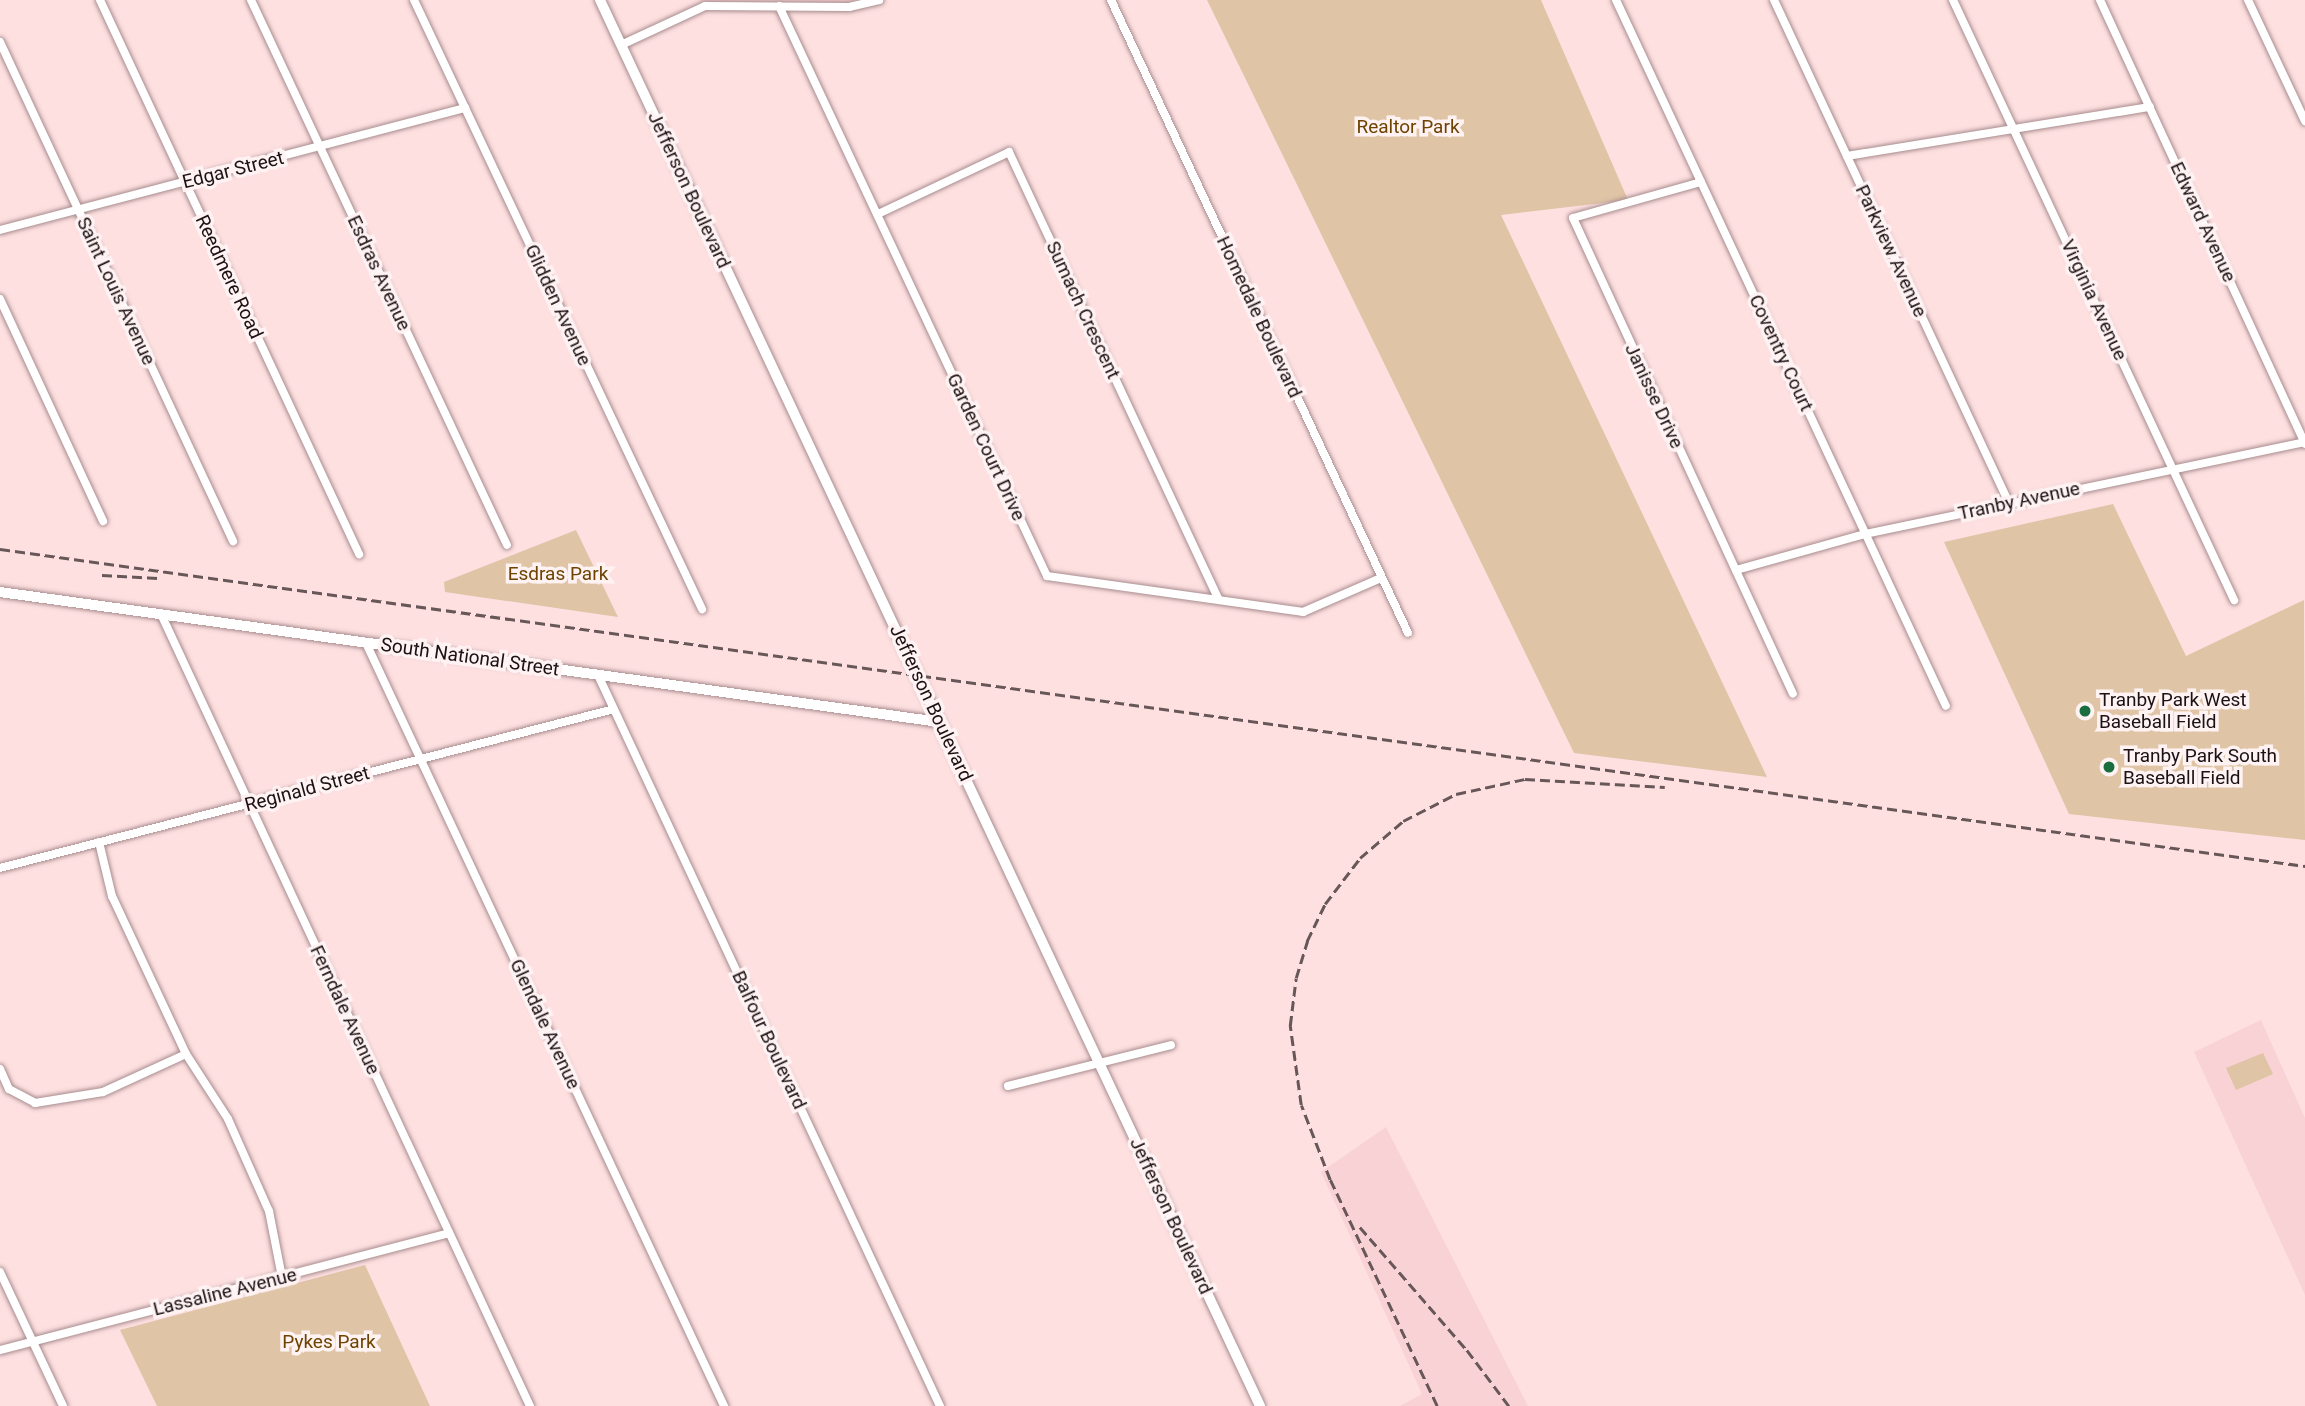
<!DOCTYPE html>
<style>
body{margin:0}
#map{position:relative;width:2305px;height:1406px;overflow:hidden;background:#fee0e1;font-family:Roboto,sans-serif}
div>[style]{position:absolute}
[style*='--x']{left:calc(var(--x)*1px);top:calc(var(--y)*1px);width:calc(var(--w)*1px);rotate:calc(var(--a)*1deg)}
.built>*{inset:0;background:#f8d2d4}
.green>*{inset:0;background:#dfc4a6}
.roads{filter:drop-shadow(0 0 2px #a88c8e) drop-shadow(0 0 2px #a88c8e)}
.street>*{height:8px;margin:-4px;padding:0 4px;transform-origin:4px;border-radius:4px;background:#fff}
.secondary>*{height:10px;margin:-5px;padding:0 5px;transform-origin:5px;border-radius:5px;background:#fff}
.rail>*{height:2.5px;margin-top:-1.25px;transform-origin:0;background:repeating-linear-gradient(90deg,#675758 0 10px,transparent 0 15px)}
.dots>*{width:19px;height:19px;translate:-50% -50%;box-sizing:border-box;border:4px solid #fef2f3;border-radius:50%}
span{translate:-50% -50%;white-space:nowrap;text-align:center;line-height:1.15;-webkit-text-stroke:7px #fef2f3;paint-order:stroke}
.park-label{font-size:19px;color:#6e4300}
.street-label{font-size:19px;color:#1b1112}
.poi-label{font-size:19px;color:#1b1112}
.left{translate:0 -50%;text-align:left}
</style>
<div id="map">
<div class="built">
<i style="clip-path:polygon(700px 0,854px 0,857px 5px,704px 8px)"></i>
<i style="clip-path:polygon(2261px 1020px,2305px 1118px,2305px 1295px,2194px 1052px)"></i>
<i style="clip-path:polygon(1386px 1127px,1528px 1406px,1400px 1406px,1422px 1394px,1321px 1172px)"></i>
</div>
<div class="green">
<i style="clip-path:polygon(1207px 0,1541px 0,1628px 200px,1501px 215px,1767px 777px,1574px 753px)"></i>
<i style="clip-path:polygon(2113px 504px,2186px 656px,2304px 600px,2305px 840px,2069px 814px,1944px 542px)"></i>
<i style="clip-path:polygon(576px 530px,618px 617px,445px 592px,444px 582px)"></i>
<i style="clip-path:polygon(2263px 1053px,2273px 1074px,2236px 1090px,2226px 1068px)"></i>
<i style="clip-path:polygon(365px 1265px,430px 1406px,157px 1406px,120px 1330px)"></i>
</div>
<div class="roads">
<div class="street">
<i style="--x:100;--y:0;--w:612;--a:64.94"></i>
<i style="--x:251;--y:0;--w:602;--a:64.84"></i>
<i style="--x:414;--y:0;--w:674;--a:64.69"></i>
<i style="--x:1111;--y:0;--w:699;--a:64.86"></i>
<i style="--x:1616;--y:0;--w:779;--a:64.95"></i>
<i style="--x:1774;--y:0;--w:555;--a:64.96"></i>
<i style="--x:1953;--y:0;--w:663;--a:64.9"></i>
<i style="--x:2100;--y:0;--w:489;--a:65.2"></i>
<i style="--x:2248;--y:0;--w:134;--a:64.8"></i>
<i style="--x:779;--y:6;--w:630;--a:64.82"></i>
<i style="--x:1047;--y:576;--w:259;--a:8"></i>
<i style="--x:1303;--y:612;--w:85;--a:-23.6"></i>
<i style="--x:0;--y:42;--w:551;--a:64.97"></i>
<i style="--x:621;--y:45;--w:93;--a:-24.9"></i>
<i style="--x:705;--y:6;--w:144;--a:0.4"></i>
<i style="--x:849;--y:7;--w:31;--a:-13"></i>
<i style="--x:1847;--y:156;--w:307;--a:-9.2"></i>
<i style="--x:1701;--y:182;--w:133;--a:164.3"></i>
<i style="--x:1573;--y:218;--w:524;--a:65.19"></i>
<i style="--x:878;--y:214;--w:145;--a:-25.3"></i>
<i style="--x:1009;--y:152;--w:493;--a:64.9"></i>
<i style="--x:0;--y:230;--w:481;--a:-14.7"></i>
<i style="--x:0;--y:299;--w:245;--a:65.1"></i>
<i style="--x:1736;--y:570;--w:134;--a:-15.6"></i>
<i style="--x:1865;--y:534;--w:450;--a:-11.8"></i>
<i style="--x:161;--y:614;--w:874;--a:65.02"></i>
<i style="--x:366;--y:643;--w:843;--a:64.86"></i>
<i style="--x:598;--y:675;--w:807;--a:64.93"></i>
<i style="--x:99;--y:842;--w:56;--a:76.5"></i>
<i style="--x:112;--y:896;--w:174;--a:64.9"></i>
<i style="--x:186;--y:1054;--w:77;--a:57.1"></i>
<i style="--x:228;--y:1119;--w:101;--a:66"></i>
<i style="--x:269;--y:1211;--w:67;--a:78.9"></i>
<i style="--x:0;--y:868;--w:634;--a:-14.52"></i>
<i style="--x:0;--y:1069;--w:22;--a:66"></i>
<i style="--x:9;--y:1089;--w:30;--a:28"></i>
<i style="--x:35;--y:1103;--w:69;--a:-9.2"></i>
<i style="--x:103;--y:1092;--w:91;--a:-24.6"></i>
<i style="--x:1008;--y:1086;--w:168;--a:-14.1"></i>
<i style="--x:0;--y:1272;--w:148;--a:64.8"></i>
<i style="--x:0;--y:1350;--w:464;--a:-14.6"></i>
</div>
<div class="secondary">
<i style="--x:600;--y:0;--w:1553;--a:64.85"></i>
<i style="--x:0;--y:592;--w:948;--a:7.88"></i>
</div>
</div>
<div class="rail">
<i style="--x:0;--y:549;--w:2327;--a:7.83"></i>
<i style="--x:102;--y:575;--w:56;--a:3.1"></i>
<i style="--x:1360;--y:1227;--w:163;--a:49"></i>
<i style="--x:1467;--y:1350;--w:70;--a:53.1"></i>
<i style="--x:1437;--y:1406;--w:250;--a:-115.3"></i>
<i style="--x:1330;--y:1180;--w:80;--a:-111.1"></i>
<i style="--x:1301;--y:1105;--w:80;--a:-97.9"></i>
<i style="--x:1290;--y:1026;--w:48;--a:-82.9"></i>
<i style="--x:1296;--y:978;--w:39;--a:-73"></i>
<i style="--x:1307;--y:941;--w:41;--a:-64.1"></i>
<i style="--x:1325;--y:904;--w:58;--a:-52.7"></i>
<i style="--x:1360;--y:858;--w:57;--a:-40.7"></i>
<i style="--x:1403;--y:821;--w:59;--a:-27"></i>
<i style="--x:1456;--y:794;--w:71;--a:-12.3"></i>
<i style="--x:1525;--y:779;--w:140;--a:3.3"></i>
</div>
<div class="dots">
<i style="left:2085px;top:711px;background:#1a6d3e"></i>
<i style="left:2109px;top:767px;background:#1a6d3e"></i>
</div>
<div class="park-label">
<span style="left:1408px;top:127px">Realtor Park</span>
<span style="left:558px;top:574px">Esdras Park</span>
<span style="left:329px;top:1342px">Pykes Park</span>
</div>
<div class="street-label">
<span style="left:233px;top:170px;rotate:-14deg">Edgar Street</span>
<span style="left:689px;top:190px;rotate:65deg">Jefferson Boulevard</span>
<span style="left:2203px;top:222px;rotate:65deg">Edward Avenue</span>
<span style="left:1891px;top:251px;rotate:65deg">Parkview Avenue</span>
<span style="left:379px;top:273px;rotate:65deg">Esdras Avenue</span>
<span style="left:229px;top:277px;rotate:65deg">Reedmere Road</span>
<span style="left:116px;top:291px;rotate:65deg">Saint Louis Avenue</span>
<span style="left:2094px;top:300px;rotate:65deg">Virginia Avenue</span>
<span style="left:558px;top:305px;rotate:65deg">Glidden Avenue</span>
<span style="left:1083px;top:310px;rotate:65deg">Sumach Crescent</span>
<span style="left:1259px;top:317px;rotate:65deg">Homedale Boulevard</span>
<span style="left:1781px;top:353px;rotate:65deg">Coventry Court</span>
<span style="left:1654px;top:396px;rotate:65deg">Janisse Drive</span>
<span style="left:986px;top:447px;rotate:65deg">Garden Court Drive</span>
<span style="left:2019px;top:501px;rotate:-12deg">Tranby Avenue</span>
<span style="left:470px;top:657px;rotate:8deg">South National Street</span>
<span style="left:931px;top:703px;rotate:65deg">Jefferson Boulevard</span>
<span style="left:307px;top:789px;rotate:-15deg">Reginald Street</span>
<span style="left:345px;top:1010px;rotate:65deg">Ferndale Avenue</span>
<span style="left:545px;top:1024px;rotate:65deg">Glendale Avenue</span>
<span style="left:769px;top:1040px;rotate:65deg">Balfour Boulevard</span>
<span style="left:1171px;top:1216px;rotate:65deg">Jefferson Boulevard</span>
<span style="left:225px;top:1292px;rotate:-14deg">Lassaline Avenue</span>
</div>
<div class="poi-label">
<span class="left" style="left:2099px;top:711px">Tranby Park West<br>Baseball Field</span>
<span class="left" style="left:2123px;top:767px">Tranby Park South<br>Baseball Field</span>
</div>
</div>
